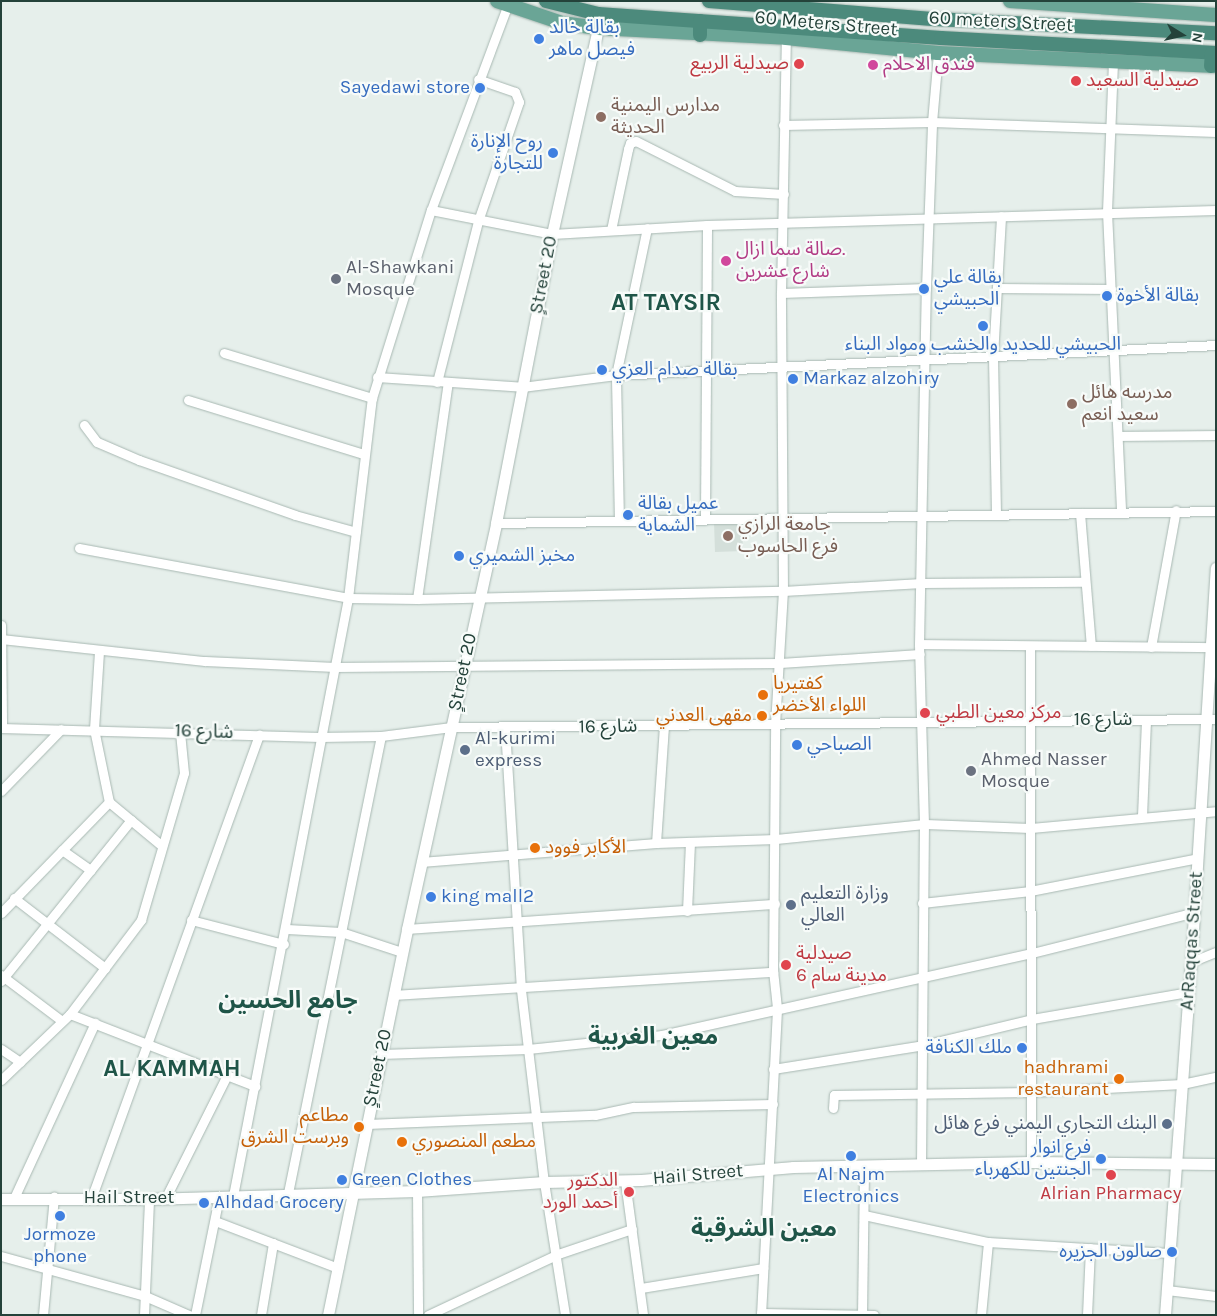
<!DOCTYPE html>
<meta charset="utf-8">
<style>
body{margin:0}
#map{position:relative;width:1217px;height:1316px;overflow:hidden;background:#e6efeb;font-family:Karla,"Noto Sans Arabic",sans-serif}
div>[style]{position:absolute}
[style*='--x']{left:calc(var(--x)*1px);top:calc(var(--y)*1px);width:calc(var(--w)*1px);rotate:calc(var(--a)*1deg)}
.built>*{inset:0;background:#d4dfda}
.roads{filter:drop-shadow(0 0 1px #a8b8b2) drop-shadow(0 0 1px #a8b8b2)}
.minor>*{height:9px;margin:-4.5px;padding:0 4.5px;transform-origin:4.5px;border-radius:4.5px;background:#fff}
.tertiary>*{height:11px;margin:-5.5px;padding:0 5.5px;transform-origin:5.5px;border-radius:5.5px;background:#fff}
.primary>*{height:14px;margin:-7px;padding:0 7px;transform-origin:7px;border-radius:7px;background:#6aa596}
.trunk>*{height:14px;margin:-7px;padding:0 7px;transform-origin:7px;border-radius:7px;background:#4c8a7c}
.dots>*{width:14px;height:14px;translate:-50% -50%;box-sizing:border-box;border:2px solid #f7fbf9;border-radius:50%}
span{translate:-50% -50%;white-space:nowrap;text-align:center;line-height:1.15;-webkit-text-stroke:4.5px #f7fbf9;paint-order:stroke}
.street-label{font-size:19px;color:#24423a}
.shop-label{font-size:19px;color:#366cbe}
.left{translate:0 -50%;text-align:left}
.right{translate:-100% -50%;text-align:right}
.health-label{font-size:19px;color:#be3a42}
.hotel-label{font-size:19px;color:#b23c85}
.education-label{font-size:19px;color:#785e54}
.worship-label{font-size:19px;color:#5b616d}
.food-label{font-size:19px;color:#c56008}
.service-label{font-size:19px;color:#4e5e75}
.district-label{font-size:24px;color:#1f5548;font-weight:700}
.frame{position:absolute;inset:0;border:2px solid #24423a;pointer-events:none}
.north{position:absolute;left:1157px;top:10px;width:50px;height:50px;-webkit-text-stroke:4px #f7fbf9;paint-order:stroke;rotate:100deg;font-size:14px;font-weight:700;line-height:20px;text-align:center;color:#24423a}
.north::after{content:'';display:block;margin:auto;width:18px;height:22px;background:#24423a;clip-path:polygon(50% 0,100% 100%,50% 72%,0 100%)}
</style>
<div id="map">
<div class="built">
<i style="clip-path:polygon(742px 521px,743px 551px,715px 552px,714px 522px)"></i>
</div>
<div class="roads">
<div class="minor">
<i style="--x:1113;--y:62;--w:150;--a:92.3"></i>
<i style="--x:1107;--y:212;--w:300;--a:87.3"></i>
<i style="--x:783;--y:125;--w:149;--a:-1.2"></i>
<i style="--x:932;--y:122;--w:284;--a:2"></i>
<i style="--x:431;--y:210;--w:123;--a:11.2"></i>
<i style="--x:552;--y:234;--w:155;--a:-3.3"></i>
<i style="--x:707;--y:225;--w:509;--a:-1.69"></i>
<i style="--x:611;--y:230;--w:83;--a:-78.1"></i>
<i style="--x:628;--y:149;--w:6;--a:-72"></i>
<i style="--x:630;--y:143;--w:6;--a:-18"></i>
<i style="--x:636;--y:141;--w:111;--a:26.8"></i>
<i style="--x:735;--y:191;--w:49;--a:3.5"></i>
<i style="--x:997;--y:288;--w:114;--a:0.5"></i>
<i style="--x:781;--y:293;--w:145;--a:-2"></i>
<i style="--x:224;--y:353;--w:155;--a:16.9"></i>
<i style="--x:377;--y:377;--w:145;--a:3.9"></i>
<i style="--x:522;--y:387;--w:95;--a:-7.3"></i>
<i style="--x:616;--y:375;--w:601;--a:-2.86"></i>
<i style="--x:437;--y:382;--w:166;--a:-75.7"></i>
<i style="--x:478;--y:221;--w:126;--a:-71"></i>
<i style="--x:519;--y:102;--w:11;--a:-112"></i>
<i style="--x:515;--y:92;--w:39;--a:-161"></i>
<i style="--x:188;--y:400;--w:184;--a:17.1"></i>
<i style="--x:84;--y:425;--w:21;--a:53"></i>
<i style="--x:97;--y:442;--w:46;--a:23.2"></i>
<i style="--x:139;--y:460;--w:165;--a:19.4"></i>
<i style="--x:295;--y:515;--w:63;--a:15.6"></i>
<i style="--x:1119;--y:436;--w:97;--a:-0.6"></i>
<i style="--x:996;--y:513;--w:157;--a:-91.1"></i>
<i style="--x:993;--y:356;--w:140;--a:-86.7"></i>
<i style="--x:1080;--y:513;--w:133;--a:85.3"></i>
<i style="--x:705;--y:517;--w:292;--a:-89.6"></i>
<i style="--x:619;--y:521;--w:146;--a:-91.2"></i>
<i style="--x:616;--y:375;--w:150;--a:-78.1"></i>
<i style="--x:496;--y:523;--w:720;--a:-0.95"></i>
<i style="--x:79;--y:548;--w:274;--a:10.5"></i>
<i style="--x:348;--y:598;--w:69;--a:0.8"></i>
<i style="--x:417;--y:599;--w:366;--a:-1.3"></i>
<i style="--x:783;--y:591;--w:139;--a:-3.3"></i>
<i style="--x:922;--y:583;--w:162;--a:-0.4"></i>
<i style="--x:417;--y:599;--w:219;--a:-81.9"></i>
<i style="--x:1;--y:625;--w:103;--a:89.4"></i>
<i style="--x:1;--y:639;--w:205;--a:6.2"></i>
<i style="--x:205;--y:661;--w:130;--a:2.6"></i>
<i style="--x:335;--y:667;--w:445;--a:-0.5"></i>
<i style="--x:780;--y:663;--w:140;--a:-3.7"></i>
<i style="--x:919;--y:644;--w:297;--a:0.6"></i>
<i style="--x:1030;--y:646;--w:516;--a:89.89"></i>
<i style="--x:1151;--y:647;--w:139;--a:-79.7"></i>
<i style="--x:1;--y:728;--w:319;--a:1.6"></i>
<i style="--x:320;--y:737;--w:61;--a:-0.9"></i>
<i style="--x:381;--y:736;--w:71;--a:-7.3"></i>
<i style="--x:451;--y:727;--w:765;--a:-0.6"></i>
<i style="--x:505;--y:728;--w:262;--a:86.5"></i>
<i style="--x:521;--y:990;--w:193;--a:83.2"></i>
<i style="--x:544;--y:1182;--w:135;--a:81"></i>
<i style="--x:1;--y:791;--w:86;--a:-45.9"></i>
<i style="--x:109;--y:802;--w:69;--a:39.7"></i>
<i style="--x:1142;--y:816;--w:96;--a:-87.6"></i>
<i style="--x:656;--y:843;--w:117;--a:-86.1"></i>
<i style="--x:62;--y:850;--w:35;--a:35"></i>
<i style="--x:421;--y:862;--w:236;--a:-4.6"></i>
<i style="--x:656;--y:843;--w:120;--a:-1.9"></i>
<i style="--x:776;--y:839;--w:149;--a:-5.8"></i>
<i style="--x:924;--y:824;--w:106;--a:2.2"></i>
<i style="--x:1030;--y:828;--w:187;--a:-5.2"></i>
<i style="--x:14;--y:898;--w:115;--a:37.6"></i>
<i style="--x:922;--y:903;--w:109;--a:-6.3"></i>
<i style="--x:1030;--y:891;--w:171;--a:-11.1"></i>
<i style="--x:687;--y:911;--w:69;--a:-87.5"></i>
<i style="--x:1;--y:913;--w:155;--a:-45.8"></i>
<i style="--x:109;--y:802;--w:75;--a:-101.6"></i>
<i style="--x:94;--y:729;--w:78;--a:-86.3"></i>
<i style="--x:191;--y:920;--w:96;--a:14.5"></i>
<i style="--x:287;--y:929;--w:54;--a:3.2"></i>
<i style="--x:341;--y:932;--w:64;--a:18.2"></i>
<i style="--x:407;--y:929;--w:369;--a:-3.9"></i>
<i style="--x:1191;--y:962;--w:27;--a:-22"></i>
<i style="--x:1;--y:975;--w:76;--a:37"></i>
<i style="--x:1;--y:981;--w:207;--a:-51.1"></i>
<i style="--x:393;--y:995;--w:381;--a:-3.5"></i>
<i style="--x:70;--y:1014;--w:199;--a:21.3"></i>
<i style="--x:1;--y:1049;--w:23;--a:34"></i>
<i style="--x:381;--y:1054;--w:147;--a:-1.9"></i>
<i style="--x:528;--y:1049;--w:135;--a:-6"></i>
<i style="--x:662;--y:1035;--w:379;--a:-12.5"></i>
<i style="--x:1032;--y:953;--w:168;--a:-14.1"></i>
<i style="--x:773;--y:1069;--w:153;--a:-9"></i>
<i style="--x:924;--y:1045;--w:111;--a:-13.5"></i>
<i style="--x:1032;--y:1019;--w:158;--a:-9.8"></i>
<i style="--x:1;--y:1080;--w:95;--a:-43.7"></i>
<i style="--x:70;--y:1014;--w:118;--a:-52.9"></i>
<i style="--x:141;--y:920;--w:153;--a:-73.7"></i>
<i style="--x:184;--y:773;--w:41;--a:-95.6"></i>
<i style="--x:833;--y:1108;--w:13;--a:-86"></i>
<i style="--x:834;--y:1095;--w:196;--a:-0.9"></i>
<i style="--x:1030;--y:1092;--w:152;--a:-3"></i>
<i style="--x:1182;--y:1084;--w:35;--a:-12"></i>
<i style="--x:367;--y:1124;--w:228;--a:-2.3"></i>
<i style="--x:595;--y:1115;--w:40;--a:-12"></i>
<i style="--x:634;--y:1107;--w:139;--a:-1.2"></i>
<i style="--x:921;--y:1164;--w:340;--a:-89.5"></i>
<i style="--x:924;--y:824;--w:180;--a:-91.6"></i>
<i style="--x:919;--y:644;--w:356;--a:-88.9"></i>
<i style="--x:926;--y:288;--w:166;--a:-87.9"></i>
<i style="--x:932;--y:122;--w:69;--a:-85"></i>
<i style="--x:625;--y:1181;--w:135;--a:82.3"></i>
<i style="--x:417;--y:1191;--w:124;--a:89.5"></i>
<i style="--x:288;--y:1193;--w:466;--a:-78.5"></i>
<i style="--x:233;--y:1196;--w:609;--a:-79.11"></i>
<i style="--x:348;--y:598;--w:201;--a:-83.2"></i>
<i style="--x:372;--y:398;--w:197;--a:-72.6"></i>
<i style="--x:431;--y:210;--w:217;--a:-69.5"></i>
<i style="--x:14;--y:1198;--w:193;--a:-65.2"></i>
<i style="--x:91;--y:1199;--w:494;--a:-70.1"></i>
<i style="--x:165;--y:1199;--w:139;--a:-63.4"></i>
<i style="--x:864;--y:1215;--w:127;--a:12.3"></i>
<i style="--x:988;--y:1242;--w:181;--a:3.5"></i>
<i style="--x:215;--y:1221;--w:132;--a:20.9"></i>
<i style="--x:1;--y:1256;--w:149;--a:15.5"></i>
<i style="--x:145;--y:1296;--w:48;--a:23.4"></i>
<i style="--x:641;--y:1288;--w:124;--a:-9.3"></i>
<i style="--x:1167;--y:1290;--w:49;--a:7"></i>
<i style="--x:761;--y:1313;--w:113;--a:1"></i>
<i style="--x:43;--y:1315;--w:119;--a:-84.7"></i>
<i style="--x:144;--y:1315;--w:116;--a:-87.5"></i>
<i style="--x:195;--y:1315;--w:120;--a:-78.5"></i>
<i style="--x:261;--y:1315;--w:73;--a:-80.5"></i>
<i style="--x:428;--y:1315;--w:144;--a:-25.1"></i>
<i style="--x:558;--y:1254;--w:78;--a:-18.7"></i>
<i style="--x:761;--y:1315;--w:307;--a:-87"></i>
<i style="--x:777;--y:1008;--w:36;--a:-96"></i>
<i style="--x:773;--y:972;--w:247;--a:-89.5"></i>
<i style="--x:775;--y:725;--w:134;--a:-86.6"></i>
<i style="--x:783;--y:591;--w:298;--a:-90.4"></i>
<i style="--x:781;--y:293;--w:255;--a:-88.9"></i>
<i style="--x:862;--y:1315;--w:150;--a:-89.2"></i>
<i style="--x:981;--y:1315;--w:73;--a:-84.5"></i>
<i style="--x:1087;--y:1315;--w:67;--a:-87.4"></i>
</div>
<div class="tertiary">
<i style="--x:1;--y:1199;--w:148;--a:0"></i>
<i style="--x:149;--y:1199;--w:268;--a:-1.7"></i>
<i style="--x:417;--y:1191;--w:127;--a:-4.1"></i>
<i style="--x:544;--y:1182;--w:97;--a:-1.2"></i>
<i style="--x:641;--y:1180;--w:153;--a:-4.9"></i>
<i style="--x:793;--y:1167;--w:238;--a:-1.2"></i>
<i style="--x:1031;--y:1162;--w:185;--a:0.6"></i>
<i style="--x:328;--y:1315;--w:394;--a:-78.4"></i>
<i style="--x:407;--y:929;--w:416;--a:-77.6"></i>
<i style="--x:496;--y:523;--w:294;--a:-79"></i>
<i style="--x:552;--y:234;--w:211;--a:-77.4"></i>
<i style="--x:1165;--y:1315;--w:354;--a:-85.8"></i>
<i style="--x:1191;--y:962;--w:395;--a:-86.4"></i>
</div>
<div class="primary">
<i style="--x:497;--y:1;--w:69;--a:18.7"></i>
<i style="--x:562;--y:23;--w:36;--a:8"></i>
<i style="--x:598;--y:28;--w:188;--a:3"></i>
<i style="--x:786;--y:38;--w:153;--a:5.6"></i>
<i style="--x:938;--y:53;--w:278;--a:2.7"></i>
<i style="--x:1010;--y:1;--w:206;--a:3.9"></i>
</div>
<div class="trunk">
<i style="--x:546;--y:1;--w:54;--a:14"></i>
<i style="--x:598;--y:14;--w:344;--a:4"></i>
<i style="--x:941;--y:38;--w:275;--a:3.1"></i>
<i style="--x:709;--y:1;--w:227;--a:4.6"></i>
<i style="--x:935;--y:19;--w:281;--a:2.9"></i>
<i style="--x:700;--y:35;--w:14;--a:-90"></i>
<i style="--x:1211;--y:66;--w:13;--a:-86"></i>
</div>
</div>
<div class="dots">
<i style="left:539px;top:39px;background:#3f7fe0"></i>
<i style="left:799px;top:64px;background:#e0444e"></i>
<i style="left:873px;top:65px;background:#d1479c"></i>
<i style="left:1076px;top:81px;background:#e0444e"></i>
<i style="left:480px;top:88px;background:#3f7fe0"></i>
<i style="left:601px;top:117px;background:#8d6e63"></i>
<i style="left:553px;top:153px;background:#3f7fe0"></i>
<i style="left:726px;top:261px;background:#d1479c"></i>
<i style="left:336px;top:279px;background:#6b7280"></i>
<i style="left:924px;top:289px;background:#3f7fe0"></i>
<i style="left:1107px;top:296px;background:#3f7fe0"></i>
<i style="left:983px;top:326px;background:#3f7fe0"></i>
<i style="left:602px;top:370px;background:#3f7fe0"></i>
<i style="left:793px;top:379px;background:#3f7fe0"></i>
<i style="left:1072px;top:404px;background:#8d6e63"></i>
<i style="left:628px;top:515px;background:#3f7fe0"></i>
<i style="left:728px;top:536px;background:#8d6e63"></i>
<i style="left:459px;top:556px;background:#3f7fe0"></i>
<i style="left:763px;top:695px;background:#e8710a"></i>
<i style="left:925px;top:713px;background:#e0444e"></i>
<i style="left:762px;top:716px;background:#e8710a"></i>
<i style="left:797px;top:745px;background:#3f7fe0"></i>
<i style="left:465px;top:750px;background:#5c6f8a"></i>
<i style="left:971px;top:771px;background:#6b7280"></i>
<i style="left:535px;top:848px;background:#e8710a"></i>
<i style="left:431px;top:897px;background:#3f7fe0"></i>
<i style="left:791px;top:905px;background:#5c6f8a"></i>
<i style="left:786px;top:965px;background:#e0444e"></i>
<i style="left:1022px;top:1048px;background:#3f7fe0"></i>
<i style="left:1119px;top:1079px;background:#e8710a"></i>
<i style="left:1167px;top:1124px;background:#5c6f8a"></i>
<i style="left:359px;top:1127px;background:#e8710a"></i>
<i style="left:402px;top:1142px;background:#e8710a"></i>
<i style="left:851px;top:1156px;background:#3f7fe0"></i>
<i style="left:1101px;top:1159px;background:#3f7fe0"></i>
<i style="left:1111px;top:1175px;background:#e0444e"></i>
<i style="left:342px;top:1180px;background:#3f7fe0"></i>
<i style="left:629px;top:1192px;background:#e0444e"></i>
<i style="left:204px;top:1203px;background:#3f7fe0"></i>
<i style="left:60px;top:1216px;background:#3f7fe0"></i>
<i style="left:1172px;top:1252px;background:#3f7fe0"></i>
</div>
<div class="street-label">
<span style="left:1001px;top:22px;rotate:3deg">60 meters Street</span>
<span style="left:826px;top:24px;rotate:5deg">60 Meters Street</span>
<span style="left:544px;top:275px;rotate:-79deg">ٍStreet 20</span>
<span style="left:463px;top:672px;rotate:-78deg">ٍStreet 20</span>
<span style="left:1103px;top:720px">شارع 16</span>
<span style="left:608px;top:727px;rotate:-1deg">شارع 16</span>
<span style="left:204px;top:732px;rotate:2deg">شارع 16</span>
<span style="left:1192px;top:941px;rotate:-86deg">ArRaqqas Street</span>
<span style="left:378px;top:1068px;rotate:-78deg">ٍStreet 20</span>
<span style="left:698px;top:1175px;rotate:-5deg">Hail Street</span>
<span style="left:129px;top:1198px">Hail Street</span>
</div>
<div class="shop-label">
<span class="left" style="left:549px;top:39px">بقالة خالد<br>فيصل ماهر</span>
<span class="right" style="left:470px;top:88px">Sayedawi store</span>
<span class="right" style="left:543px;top:153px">روح الإنارة<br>للتجارة</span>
<span class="left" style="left:934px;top:289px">بقالة علي<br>الحبيشي</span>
<span class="left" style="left:1117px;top:296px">بقالة الأخوة</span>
<span style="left:983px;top:345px">الحبيشي للحديد والخشب ومواد البناء</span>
<span class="left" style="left:612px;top:370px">بقالة صدام العزي</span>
<span class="left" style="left:803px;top:379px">Markaz alzohiry</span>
<span class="left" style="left:638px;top:515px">عميل بقالة<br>الشماية</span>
<span class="left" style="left:469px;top:556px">مخبز الشميري</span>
<span class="left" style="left:807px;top:745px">الصباحي</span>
<span class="left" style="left:441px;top:897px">king mall2</span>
<span class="right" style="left:1012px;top:1048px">ملك الكنافة</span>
<span class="right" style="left:1091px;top:1159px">فرع انوار<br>الجنتين للكهرباء</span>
<span style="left:851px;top:1186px">Al Najm<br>Electronics</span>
<span class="left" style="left:352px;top:1180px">Green Clothes</span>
<span class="left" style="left:214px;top:1203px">Alhdad Grocery</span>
<span style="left:60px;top:1246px">Jormoze<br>phone</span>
<span class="right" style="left:1162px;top:1252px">صالون الجزيره</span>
</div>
<div class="health-label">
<span class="right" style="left:789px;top:64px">صيدلية الربيع</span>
<span class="left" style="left:1086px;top:81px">صيدلية السعيد</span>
<span class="left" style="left:936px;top:713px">مركز معين الطبي</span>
<span class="left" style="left:796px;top:965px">صيدلية<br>مدينة سام 6</span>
<span class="right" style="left:618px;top:1192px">الدكتور<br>أحمد الورد</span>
<span style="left:1111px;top:1194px">Alrian Pharmacy</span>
</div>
<div class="hotel-label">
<span class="left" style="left:883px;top:65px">فندق الاحلام</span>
<span class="left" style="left:736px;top:261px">صالة سما ازال.<br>شارع عشرين</span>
</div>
<div class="education-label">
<span class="left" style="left:611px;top:117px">مدارس اليمنية<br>الحديثة</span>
<span class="left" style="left:1082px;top:404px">مدرسه هائل<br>سعيد انعم</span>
<span class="left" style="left:738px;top:536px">جامعة الرازي<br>فرع الحاسوب</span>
</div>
<div class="worship-label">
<span class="left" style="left:346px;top:279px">Al-Shawkani<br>Mosque</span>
<span class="left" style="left:981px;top:771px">Ahmed Nasser<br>Mosque</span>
</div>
<div class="food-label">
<span class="left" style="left:773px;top:695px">كفتيريا<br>اللواء الأخضر</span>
<span class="right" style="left:752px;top:716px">مقهى العدني</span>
<span class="left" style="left:545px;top:848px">الأكابر فوود</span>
<span class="right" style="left:1109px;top:1079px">hadhrami<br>restaurant</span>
<span class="right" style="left:349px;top:1127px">مطاعم<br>وبرست الشرق</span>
<span class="left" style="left:412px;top:1142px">مطعم المنصوري</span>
</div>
<div class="service-label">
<span class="left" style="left:475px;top:750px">Al-kurimi<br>express</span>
<span class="left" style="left:801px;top:905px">وزارة التعليم<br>العالي</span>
<span class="right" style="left:1157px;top:1124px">البنك التجاري اليمني فرع هائل</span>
</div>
<div class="district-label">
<span style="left:666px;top:303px">AT TAYSIR</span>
<span style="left:288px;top:1001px">جامع الحسين</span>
<span style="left:653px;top:1037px">معين الغربية</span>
<span style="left:172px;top:1069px">AL KAMMAH</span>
<span style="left:764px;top:1229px">معين الشرقية</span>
</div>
<div class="frame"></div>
<div class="north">N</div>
</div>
